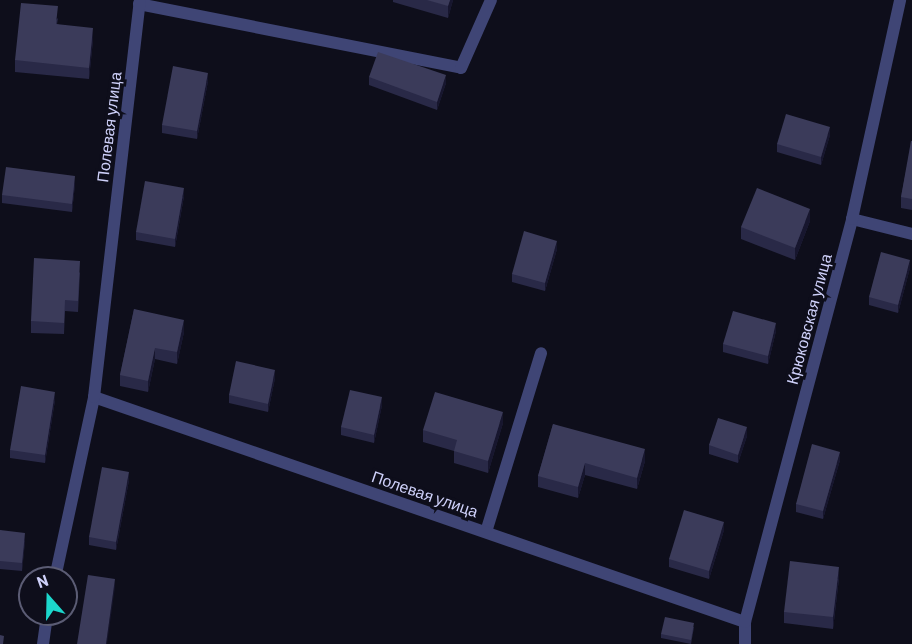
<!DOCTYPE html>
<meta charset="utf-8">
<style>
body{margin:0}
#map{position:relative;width:912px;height:644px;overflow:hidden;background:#0e0e1b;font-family:Barlow,sans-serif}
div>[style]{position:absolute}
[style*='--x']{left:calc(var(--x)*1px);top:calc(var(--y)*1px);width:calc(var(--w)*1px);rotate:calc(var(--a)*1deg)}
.lane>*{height:12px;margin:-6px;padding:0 6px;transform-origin:6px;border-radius:6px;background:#3f4575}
.street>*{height:12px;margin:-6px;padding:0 6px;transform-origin:6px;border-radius:6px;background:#3f4575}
.wall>*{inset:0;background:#292947}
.shaded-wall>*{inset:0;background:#17162e}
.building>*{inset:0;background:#3b3b5a}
span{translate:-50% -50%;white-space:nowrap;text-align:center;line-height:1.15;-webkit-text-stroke:6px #0e0e1b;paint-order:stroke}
.street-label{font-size:16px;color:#ced0f9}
.north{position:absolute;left:18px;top:566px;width:60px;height:60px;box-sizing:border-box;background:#0e0e1b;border:2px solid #5b5c74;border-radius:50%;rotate:340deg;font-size:16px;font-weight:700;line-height:24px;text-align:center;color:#ced0f9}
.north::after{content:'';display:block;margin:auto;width:21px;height:27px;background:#1cd7cc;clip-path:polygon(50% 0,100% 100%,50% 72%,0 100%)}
</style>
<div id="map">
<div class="lane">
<i style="--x:486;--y:532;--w:187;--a:-72.9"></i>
</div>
<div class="street">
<i style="--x:139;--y:4;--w:328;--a:11.2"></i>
<i style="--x:461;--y:68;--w:74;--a:-66.2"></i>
<i style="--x:852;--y:219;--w:62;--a:14"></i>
<i style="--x:94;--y:397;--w:689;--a:19.07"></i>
<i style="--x:55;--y:578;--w:185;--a:-77.8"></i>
<i style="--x:94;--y:397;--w:400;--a:-83.4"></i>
<i style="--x:43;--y:644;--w:30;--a:-82"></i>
<i style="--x:745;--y:644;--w:22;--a:-90"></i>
<i style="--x:745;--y:622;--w:417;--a:-75.1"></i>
<i style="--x:852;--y:219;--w:224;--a:-77.6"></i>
</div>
<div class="wall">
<i style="clip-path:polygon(393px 0,453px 0,448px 18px,393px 2px)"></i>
<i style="clip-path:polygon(58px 18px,57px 24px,93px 40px,89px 79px,15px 72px,15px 60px)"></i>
<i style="clip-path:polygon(369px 77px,446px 83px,437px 110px,369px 85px)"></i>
<i style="clip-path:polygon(208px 81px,197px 139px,162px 133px,162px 125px)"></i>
<i style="clip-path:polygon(830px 135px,821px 165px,777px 152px,777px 144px)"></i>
<i style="clip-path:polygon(912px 141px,912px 210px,901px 208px,901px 197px)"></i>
<i style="clip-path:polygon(75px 184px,72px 212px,2px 203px,2px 195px)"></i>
<i style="clip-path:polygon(184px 196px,175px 247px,136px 240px,136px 232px)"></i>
<i style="clip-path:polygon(810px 221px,795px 260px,741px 239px,741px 227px)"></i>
<i style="clip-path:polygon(557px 249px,545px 291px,512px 282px,512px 274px)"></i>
<i style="clip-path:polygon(910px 268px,898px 313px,869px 305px,869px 297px)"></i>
<i style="clip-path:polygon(80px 272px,78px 312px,65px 311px,64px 334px,31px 333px,31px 321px)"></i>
<i style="clip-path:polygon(134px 309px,184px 332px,177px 364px,155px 359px,148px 392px,120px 386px,120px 375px)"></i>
<i style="clip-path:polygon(776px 331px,768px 364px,723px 352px,723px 344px)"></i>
<i style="clip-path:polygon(275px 378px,268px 412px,229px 403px,229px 395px)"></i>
<i style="clip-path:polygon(55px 400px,45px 463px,10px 458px,10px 450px)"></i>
<i style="clip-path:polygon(382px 405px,374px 443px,341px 435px,341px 427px)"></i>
<i style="clip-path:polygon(503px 423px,488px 473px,454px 463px,454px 451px,423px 442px,423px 430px)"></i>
<i style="clip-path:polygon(553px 424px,645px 461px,637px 489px,585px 475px,578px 498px,538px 487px,538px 476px)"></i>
<i style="clip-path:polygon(747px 436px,738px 463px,709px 454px,709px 445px)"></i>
<i style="clip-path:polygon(840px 460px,823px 519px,796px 512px,796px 504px)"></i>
<i style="clip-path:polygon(129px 480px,116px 550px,89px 545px,89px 537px)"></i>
<i style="clip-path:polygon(0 530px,25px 541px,22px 571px,0 569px)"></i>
<i style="clip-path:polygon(724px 530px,709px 579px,669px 567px,669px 559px)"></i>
<i style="clip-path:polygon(839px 578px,833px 629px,784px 623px,784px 612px)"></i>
<i style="clip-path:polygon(694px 627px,691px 644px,661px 638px,661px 634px)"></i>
</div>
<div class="shaded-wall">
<i style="clip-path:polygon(450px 0,453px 0,448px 18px,448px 6px)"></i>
<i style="clip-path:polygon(93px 28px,93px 40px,89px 79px,89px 68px)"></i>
<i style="clip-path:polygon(208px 73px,208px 81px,197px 139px,197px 131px)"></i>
<i style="clip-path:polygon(446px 75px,446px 83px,437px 110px,437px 102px)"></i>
<i style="clip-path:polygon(830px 127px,830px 135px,821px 165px,821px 157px)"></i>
<i style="clip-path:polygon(75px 176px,75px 184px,72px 212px,72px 204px)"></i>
<i style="clip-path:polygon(184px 188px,184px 196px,175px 247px,175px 239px)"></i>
<i style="clip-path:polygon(810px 209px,810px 221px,795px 260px,795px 248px)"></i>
<i style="clip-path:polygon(557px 241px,557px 249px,545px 291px,545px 283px)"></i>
<i style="clip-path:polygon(910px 260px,910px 268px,898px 313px,898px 305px)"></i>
<i style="clip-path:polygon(184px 320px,184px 332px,177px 364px,177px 352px)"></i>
<i style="clip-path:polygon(776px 323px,776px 331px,768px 364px,768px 356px)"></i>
<i style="clip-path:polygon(155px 348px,155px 359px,148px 392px,148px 381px)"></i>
<i style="clip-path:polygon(275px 370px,275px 378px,268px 412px,268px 404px)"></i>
<i style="clip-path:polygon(55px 392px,55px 400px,45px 463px,45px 455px)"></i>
<i style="clip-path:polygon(382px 397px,382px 405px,374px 443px,374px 435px)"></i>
<i style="clip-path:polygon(503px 412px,503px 423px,488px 473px,488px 461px)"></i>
<i style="clip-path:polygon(747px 427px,747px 436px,738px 463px,738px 455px)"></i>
<i style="clip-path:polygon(645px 449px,645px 461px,637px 489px,637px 478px)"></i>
<i style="clip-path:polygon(840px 452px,840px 460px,823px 519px,823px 511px)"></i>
<i style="clip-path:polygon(585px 463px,585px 475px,578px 498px,578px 487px)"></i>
<i style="clip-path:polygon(129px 472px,129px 480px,116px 550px,116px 542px)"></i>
<i style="clip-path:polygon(724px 522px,724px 530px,709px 579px,709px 571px)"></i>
<i style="clip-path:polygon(25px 533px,25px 541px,22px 571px,22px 563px)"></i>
<i style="clip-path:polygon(839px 567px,839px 578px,833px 629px,833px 617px)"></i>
<i style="clip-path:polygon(115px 579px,115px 587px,107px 644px,106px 644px)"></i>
</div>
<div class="building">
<i style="clip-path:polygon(427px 0,450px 0,448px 6px)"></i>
<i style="clip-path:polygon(21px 3px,58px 6px,56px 24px,93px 28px,89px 68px,15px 60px)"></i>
<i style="clip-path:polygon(378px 52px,446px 75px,437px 102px,369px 77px)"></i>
<i style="clip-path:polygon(173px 66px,208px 73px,197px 131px,162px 125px)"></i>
<i style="clip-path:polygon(786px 114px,830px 127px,821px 157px,777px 144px)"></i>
<i style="clip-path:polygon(911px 141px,912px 141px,912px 199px,901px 197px)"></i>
<i style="clip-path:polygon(6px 167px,75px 176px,72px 204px,2px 195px)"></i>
<i style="clip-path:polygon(145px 181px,184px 188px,175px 239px,136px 232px)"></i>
<i style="clip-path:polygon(757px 188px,810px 209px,795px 248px,741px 227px)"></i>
<i style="clip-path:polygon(524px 231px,557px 241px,545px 283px,512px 274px)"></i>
<i style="clip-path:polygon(881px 252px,910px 260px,898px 305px,869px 297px)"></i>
<i style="clip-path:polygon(34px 258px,80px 261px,78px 301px,65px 300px,64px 323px,31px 321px)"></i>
<i style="clip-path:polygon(134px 309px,184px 320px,177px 352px,155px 348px,148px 381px,120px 375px)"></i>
<i style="clip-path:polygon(733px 311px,776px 323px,768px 356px,723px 344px)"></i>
<i style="clip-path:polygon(236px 361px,275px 370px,268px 404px,229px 395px)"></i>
<i style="clip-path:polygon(21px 386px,55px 392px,45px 455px,10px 450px)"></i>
<i style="clip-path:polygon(350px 390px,382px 397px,374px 435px,341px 427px)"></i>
<i style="clip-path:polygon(435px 392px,503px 412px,488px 461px,454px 451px,457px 440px,423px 430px)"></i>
<i style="clip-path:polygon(718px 418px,747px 427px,738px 455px,709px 445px)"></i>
<i style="clip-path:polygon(553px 424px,645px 449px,637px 478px,585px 463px,578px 487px,538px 476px)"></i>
<i style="clip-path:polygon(812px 444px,840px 452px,823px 511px,796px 504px)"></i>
<i style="clip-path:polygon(102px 467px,129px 472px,116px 542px,89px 537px)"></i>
<i style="clip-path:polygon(684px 510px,724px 522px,709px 571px,669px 559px)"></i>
<i style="clip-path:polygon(0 530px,25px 533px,22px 563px,0 561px)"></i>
<i style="clip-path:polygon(790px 561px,839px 567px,833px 617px,784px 612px)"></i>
<i style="clip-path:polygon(88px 575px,115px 579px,106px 644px,77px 644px)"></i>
<i style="clip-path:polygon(665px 617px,694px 623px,691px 640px,661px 634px)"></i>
<i style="clip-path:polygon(0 635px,4px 636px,3px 644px,0 644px)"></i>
</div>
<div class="street-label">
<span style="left:109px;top:127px;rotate:-83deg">Полевая улица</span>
<span style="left:809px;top:319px;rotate:-75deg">Крюковская улица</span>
<span style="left:425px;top:494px;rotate:19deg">Полевая улица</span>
</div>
<div class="north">N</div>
</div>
